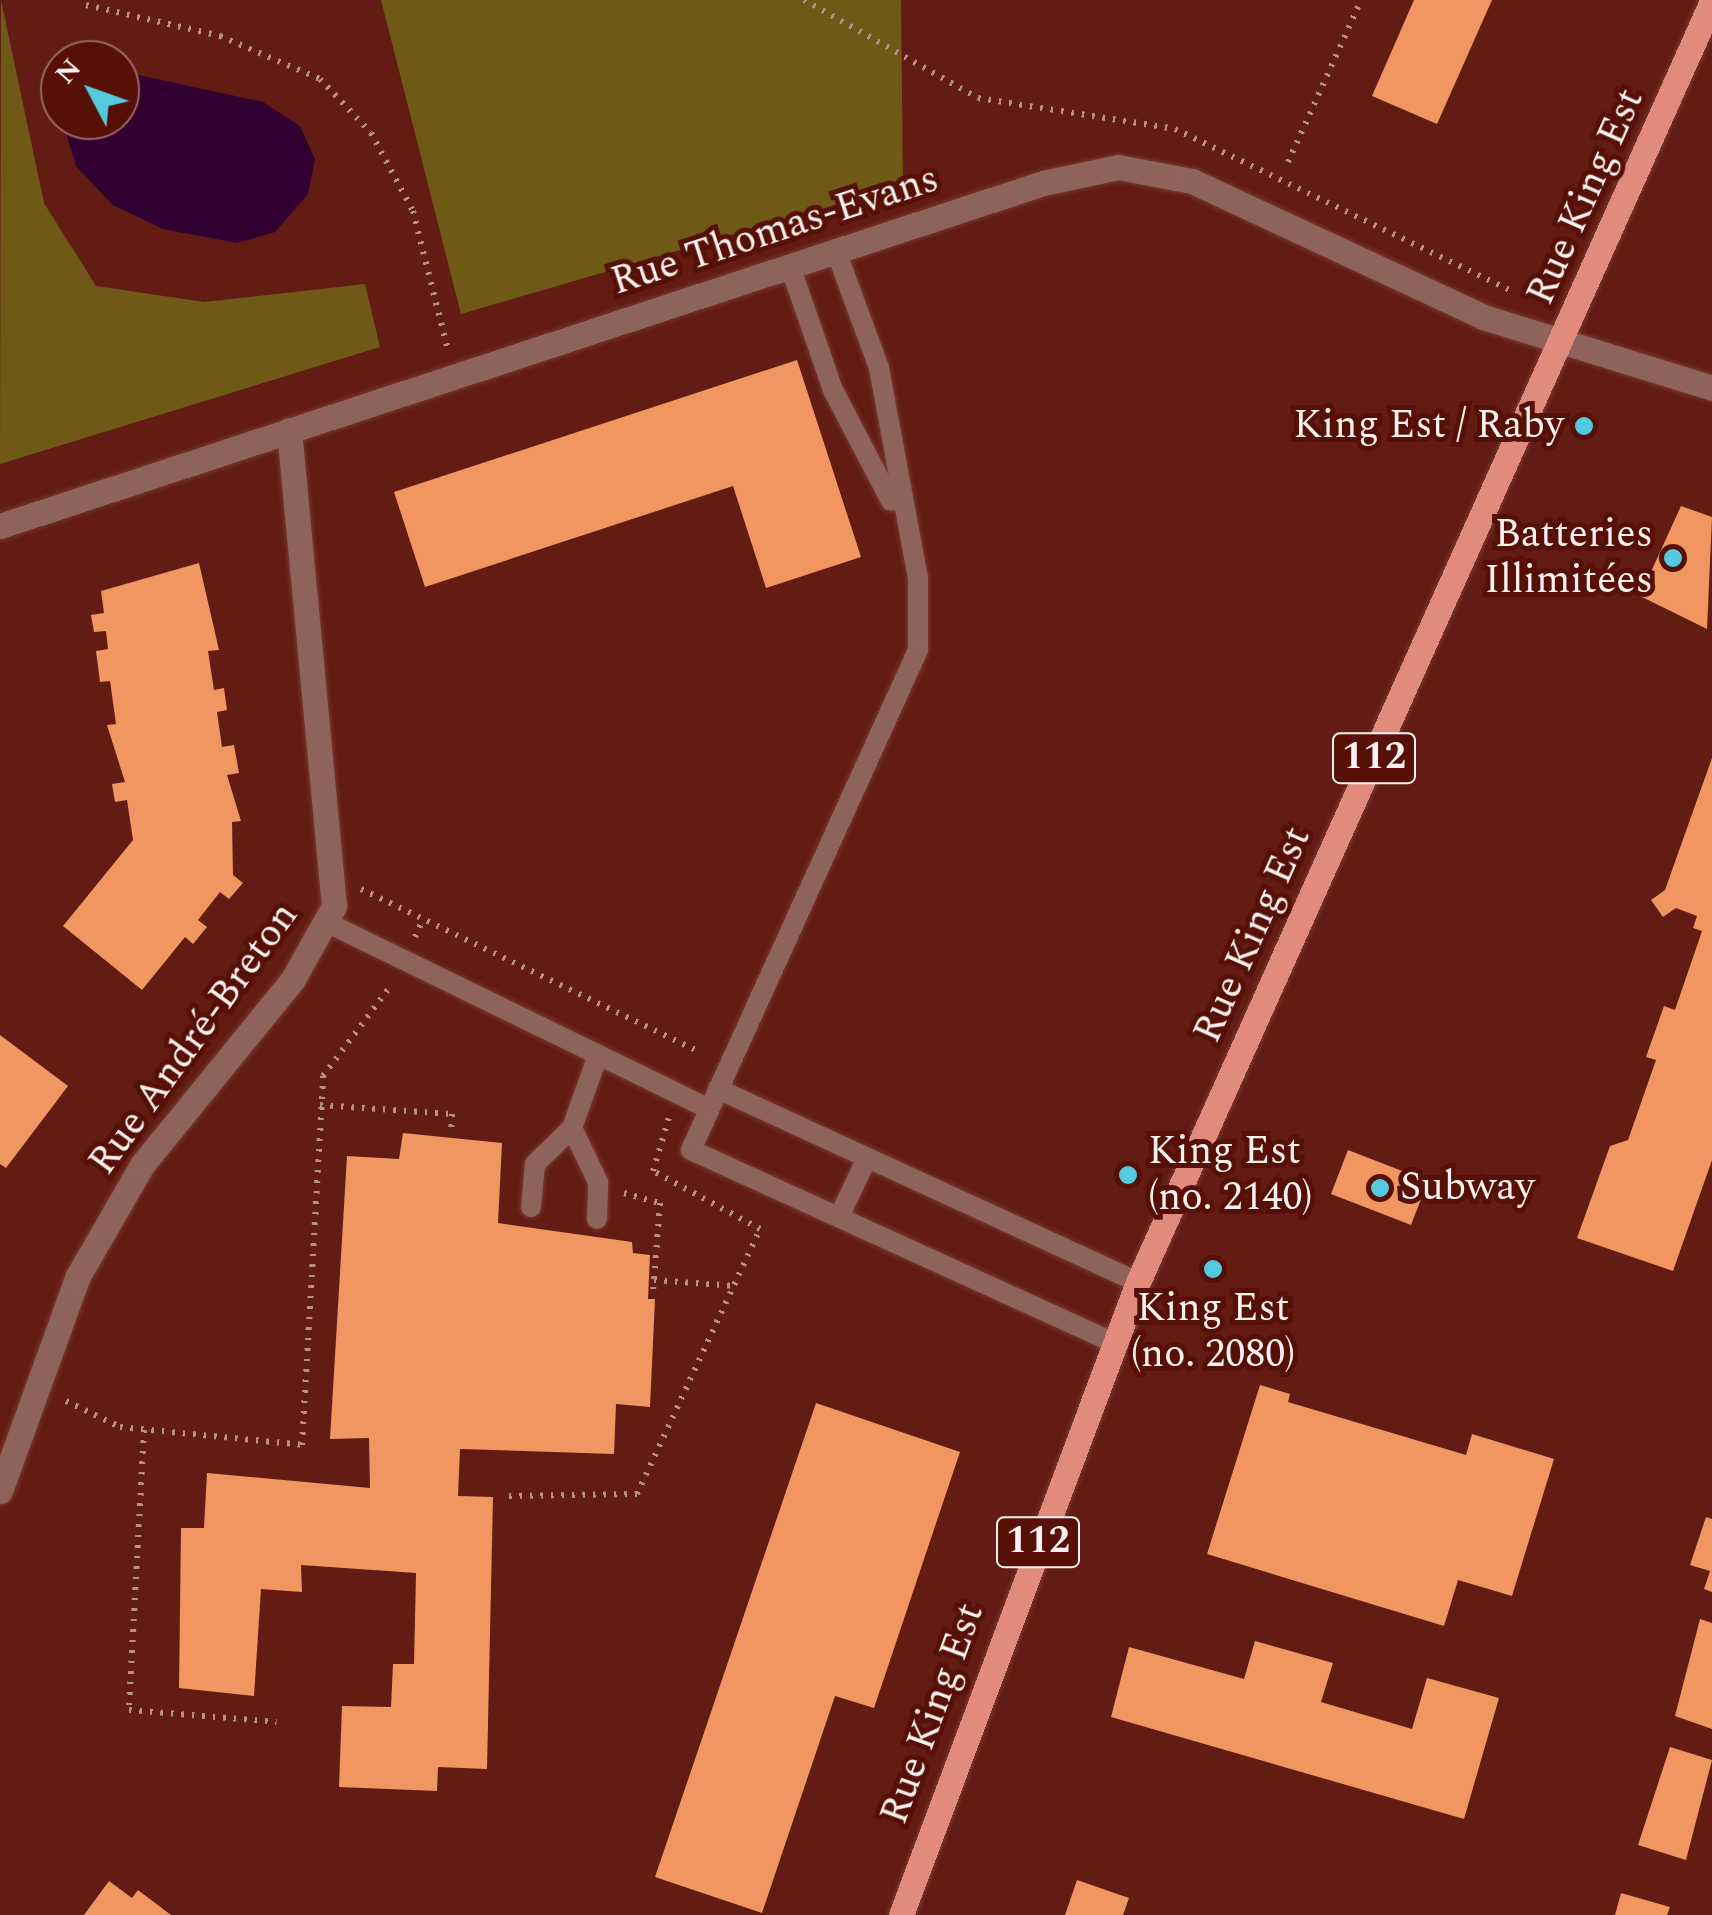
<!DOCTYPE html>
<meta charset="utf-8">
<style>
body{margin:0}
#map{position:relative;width:1712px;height:1915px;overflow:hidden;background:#621c13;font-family:Spectral,serif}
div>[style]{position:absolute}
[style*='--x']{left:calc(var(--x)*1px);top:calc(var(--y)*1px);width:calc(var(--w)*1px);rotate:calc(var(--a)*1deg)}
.green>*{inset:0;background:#6e5917}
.water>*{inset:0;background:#320030}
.building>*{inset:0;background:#f09761}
.path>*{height:6px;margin-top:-3px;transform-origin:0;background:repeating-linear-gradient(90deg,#b6918c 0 2.5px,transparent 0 10.5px)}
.roads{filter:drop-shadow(0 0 2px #773a32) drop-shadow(0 0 2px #773a32)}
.service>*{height:20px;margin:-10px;padding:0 10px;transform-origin:10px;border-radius:10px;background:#8e635b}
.minor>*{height:25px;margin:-12.5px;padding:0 12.5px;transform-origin:12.5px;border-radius:12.5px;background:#8e635b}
.primary>*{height:25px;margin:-12.5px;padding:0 12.5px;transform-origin:12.5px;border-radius:12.5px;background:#e18b7c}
.dots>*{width:28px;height:28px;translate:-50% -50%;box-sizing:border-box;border:5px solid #561008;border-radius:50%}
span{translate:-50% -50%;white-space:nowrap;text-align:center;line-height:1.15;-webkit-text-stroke:10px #561008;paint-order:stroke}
.shield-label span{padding:2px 8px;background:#561008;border:2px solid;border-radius:8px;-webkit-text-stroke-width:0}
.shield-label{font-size:38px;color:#faf1ef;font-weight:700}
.street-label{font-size:40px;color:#faf1ef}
.poi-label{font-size:40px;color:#faf1ef}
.right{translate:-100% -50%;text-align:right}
.left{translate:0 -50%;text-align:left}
.north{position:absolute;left:40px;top:40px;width:100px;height:100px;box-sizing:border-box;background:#561008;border:2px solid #986a64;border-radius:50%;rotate:311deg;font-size:28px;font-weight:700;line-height:40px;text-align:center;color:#faf1ef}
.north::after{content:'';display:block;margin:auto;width:35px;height:45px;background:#54cade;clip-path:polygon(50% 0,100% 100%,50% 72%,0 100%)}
</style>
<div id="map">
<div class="green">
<i style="clip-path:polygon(1px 0,44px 203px,96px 286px,204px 302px,365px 284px,380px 347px,0 464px)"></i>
<i style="clip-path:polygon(381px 0,901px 0,903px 185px,461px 314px)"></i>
</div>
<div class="water">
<i style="clip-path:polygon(120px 71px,263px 102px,300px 126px,315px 159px,308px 194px,275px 232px,237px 243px,163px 229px,113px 205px,76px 166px,62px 120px,120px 120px)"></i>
</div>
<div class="building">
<i style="clip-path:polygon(1414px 0,1492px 0,1437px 124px,1372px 96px)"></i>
<i style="clip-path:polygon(797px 360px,861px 557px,766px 588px,733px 486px,425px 587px,394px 492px)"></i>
<i style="clip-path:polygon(1681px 506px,1712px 517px,1707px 629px,1640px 596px)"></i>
<i style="clip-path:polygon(199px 563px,219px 650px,208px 651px,214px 690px,224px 688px,227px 710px,217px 712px,222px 747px,234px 745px,239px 773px,227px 775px,241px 821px,232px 822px,233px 875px,243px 883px,229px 899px,220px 892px,198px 920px,207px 927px,193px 944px,185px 937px,142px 990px,63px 926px,133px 840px,127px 800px,115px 802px,112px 784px,125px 782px,107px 725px,116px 724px,110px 681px,100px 682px,96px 651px,108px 649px,106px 631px,94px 632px,91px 615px,104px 613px,101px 591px)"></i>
<i style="clip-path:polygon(1712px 758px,1712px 1160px,1673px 1271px,1577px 1238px,1610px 1146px,1628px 1140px,1656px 1060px,1646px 1057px,1664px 1006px,1675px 1010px,1702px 931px,1693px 928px,1697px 916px,1676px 908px,1663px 917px,1651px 900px,1665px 890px)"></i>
<i style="clip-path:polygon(0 1035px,68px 1086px,6px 1168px,0 1164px)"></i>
<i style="clip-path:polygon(403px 1133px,502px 1143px,498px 1223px,632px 1242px,633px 1253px,650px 1255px,648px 1299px,655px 1299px,650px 1407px,616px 1404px,614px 1454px,460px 1449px,458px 1496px,493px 1497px,487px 1769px,438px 1767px,437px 1791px,339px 1787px,342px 1706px,391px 1707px,393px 1664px,414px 1664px,416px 1573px,301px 1565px,302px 1592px,261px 1589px,254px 1696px,179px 1688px,181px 1528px,204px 1528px,207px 1473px,370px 1488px,369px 1438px,330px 1439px,347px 1156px,399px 1159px)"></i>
<i style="clip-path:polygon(1348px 1150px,1428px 1181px,1411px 1225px,1331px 1194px)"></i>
<i style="clip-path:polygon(1260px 1385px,1290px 1394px,1288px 1402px,1466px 1455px,1472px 1434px,1554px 1459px,1512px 1596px,1458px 1580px,1444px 1626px,1207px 1554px)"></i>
<i style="clip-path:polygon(816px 1403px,960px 1452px,874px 1708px,835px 1696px,762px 1913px,655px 1877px)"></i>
<i style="clip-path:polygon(1706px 1517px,1712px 1519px,1712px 1592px,1704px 1589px,1710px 1571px,1690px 1565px)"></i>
<i style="clip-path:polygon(1700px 1619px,1712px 1623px,1712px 1729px,1675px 1716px)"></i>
<i style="clip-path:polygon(1255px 1641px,1333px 1663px,1321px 1702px,1412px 1729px,1427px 1678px,1499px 1698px,1464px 1819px,1111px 1717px,1129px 1647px,1244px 1679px)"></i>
<i style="clip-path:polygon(1670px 1747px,1712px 1760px,1686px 1860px,1638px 1845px)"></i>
<i style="clip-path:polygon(1077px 1880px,1129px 1898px,1123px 1915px,1065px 1915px)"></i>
<i style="clip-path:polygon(109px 1881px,132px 1898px,138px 1890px,171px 1915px,84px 1915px)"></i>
<i style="clip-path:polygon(1621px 1893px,1670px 1907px,1667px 1915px,1615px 1915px)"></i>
</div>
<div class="path">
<i style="--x:804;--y:0;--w:200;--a:29.4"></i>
<i style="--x:978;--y:98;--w:199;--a:8.9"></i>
<i style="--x:1175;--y:129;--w:375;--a:25.7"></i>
<i style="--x:86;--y:5;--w:138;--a:13"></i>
<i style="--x:220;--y:36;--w:109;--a:23.3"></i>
<i style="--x:320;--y:79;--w:74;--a:46.6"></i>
<i style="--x:371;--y:133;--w:89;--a:61.7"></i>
<i style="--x:413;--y:211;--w:143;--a:75.9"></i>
<i style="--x:1288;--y:162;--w:178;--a:-65.7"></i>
<i style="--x:361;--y:889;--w:375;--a:25.7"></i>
<i style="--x:415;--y:937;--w:20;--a:-66"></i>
<i style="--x:320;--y:1105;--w:132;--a:3.9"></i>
<i style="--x:452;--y:1114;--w:17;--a:93"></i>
<i style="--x:624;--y:1193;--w:37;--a:16"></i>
<i style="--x:660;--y:1203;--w:89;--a:94.5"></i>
<i style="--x:654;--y:1280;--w:81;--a:4.2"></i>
<i style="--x:66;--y:1401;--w:60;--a:25.7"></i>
<i style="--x:120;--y:1427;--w:183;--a:5.6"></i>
<i style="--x:302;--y:1445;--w:370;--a:-86.7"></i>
<i style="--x:323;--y:1076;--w:115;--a:-53.1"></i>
<i style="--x:144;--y:1430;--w:280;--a:93.1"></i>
<i style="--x:129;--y:1710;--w:148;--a:4.6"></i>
<i style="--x:509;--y:1496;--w:128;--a:-0.9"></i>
<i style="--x:637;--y:1494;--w:292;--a:-65.1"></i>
<i style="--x:760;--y:1229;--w:122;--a:-151.5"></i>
<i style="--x:653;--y:1171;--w:56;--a:-73.5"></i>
</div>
<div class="roads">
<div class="service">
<i style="--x:836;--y:251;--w:125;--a:69.8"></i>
<i style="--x:879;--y:368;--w:214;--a:79.5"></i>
<i style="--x:918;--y:578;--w:72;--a:90"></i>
<i style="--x:918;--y:650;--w:549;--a:114.42"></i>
<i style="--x:691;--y:1150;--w:465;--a:24.5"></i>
<i style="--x:790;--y:266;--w:131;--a:70.9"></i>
<i style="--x:833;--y:390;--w:125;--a:62.4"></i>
<i style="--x:328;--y:923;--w:424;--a:26"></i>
<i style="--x:718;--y:1089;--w:462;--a:24.7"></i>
<i style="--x:531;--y:1207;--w:43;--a:-84.7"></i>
<i style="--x:535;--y:1164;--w:52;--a:-44.2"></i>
<i style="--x:839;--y:1217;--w:65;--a:-64.6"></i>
<i style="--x:597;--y:1219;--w:37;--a:-88"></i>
<i style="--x:598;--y:1182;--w:60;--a:-115.7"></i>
<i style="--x:572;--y:1128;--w:77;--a:-70.4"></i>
</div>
<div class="minor">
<i style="--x:0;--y:526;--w:1098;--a:-18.2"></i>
<i style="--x:1043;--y:183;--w:77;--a:-12"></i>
<i style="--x:1118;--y:167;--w:75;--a:10.7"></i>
<i style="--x:1192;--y:181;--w:321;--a:25"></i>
<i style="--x:1483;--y:317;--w:240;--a:17.2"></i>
<i style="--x:0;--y:1491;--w:229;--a:-70.1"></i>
<i style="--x:78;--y:1276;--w:128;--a:-60"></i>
<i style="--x:142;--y:1165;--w:240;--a:-50.9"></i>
<i style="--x:293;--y:979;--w:84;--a:-60.7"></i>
<i style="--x:334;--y:906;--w:478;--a:-95.4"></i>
</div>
<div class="primary">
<i style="--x:901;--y:1915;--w:676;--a:-69.47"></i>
<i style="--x:1138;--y:1282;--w:1404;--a:-65.86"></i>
</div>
</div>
<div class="dots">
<i style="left:1584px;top:426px;background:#54cade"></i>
<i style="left:1673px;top:558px;background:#54cade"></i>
<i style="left:1128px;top:1175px;background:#54cade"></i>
<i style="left:1380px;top:1188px;background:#54cade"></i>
<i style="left:1213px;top:1269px;background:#54cade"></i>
</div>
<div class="shield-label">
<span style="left:1374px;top:758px">112</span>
<span style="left:1038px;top:1542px">112</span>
</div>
<div class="street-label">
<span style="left:1586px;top:197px;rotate:-66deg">Rue King Est</span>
<span style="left:775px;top:231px;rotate:-18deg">Rue Thomas-Evans</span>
<span style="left:1253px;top:935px;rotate:-66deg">Rue King Est</span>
<span style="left:194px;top:1039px;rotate:-54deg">Rue André-Breton</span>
<span style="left:933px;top:1714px;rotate:-70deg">Rue King Est</span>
</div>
<div class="poi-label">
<span class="right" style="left:1564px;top:426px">King Est / Raby</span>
<span class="right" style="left:1653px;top:558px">Batteries<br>Illimitées</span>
<span class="left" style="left:1148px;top:1175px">King Est<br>(no. 2140)</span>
<span class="left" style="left:1400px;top:1188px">Subway</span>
<span style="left:1213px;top:1332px">King Est<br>(no. 2080)</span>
</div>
<div class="north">N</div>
</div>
